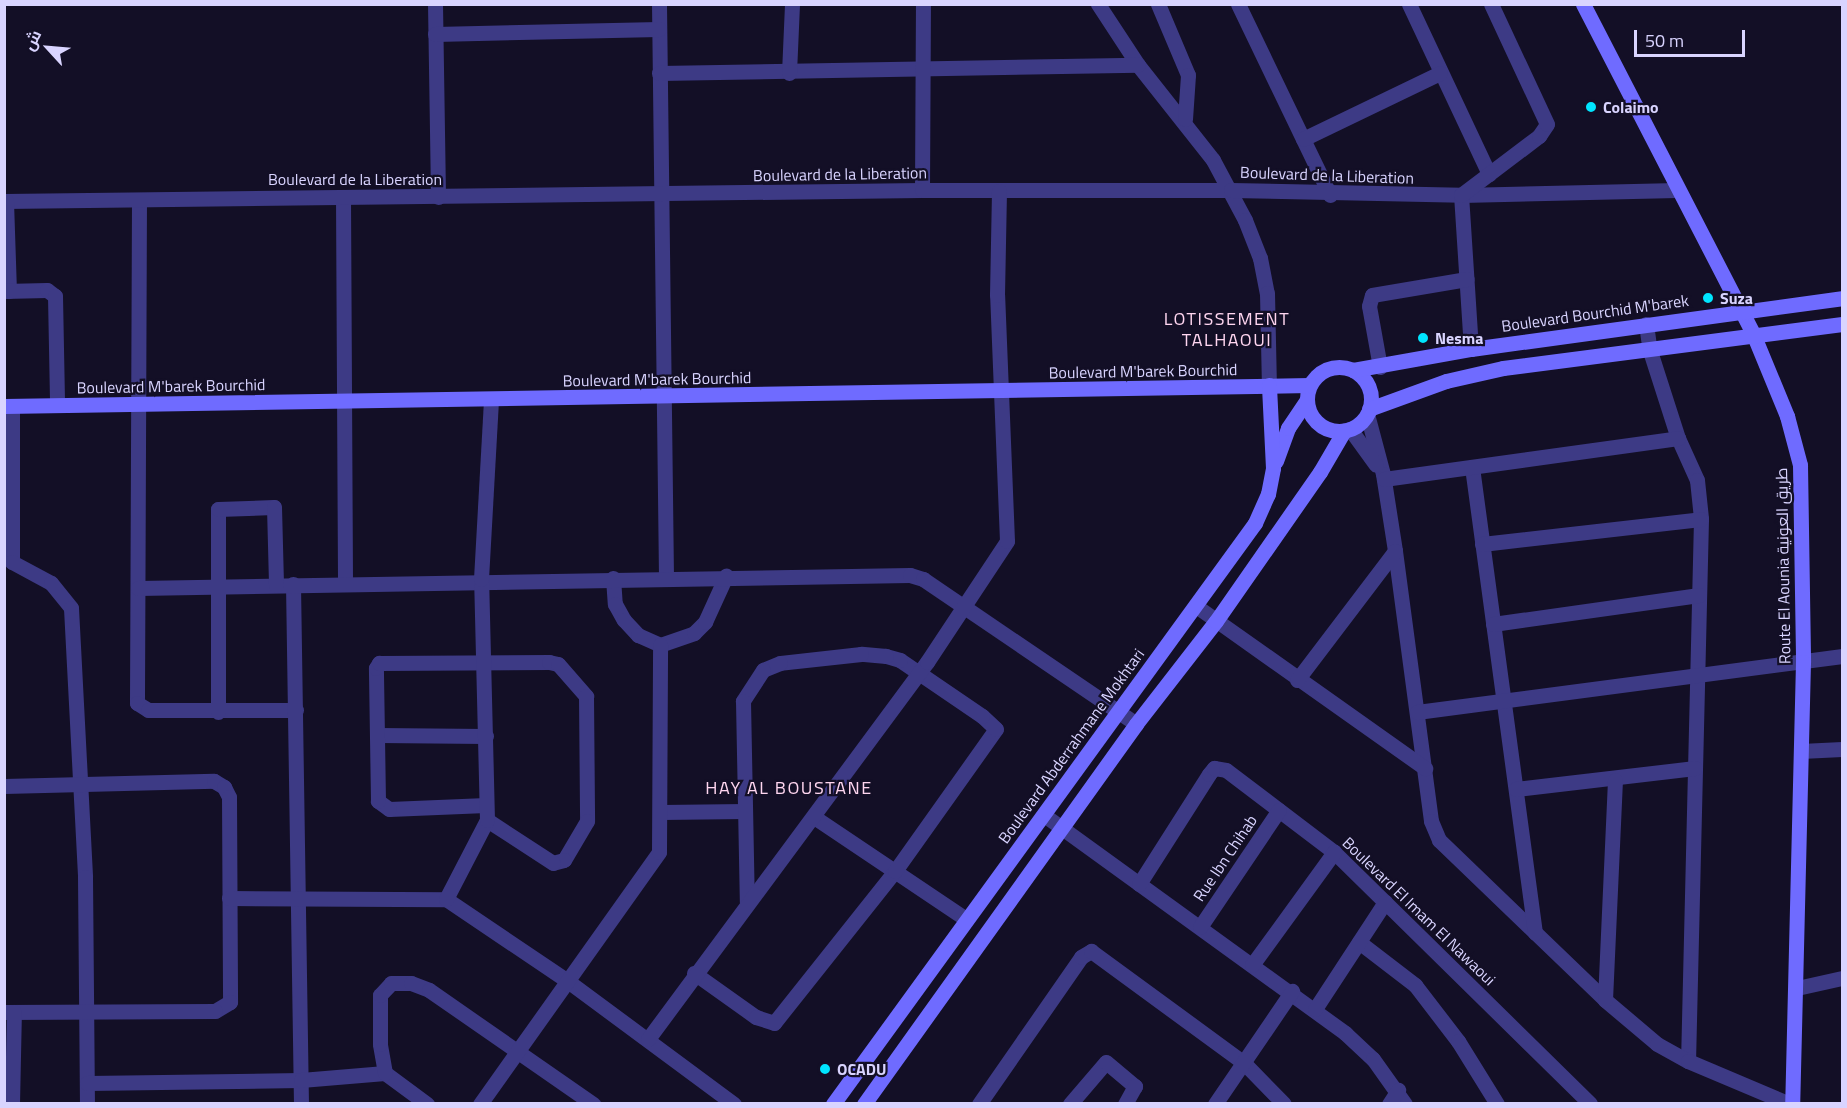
<!DOCTYPE html>
<meta charset="utf-8">
<style>
body{margin:0}
#map{position:relative;width:1847px;height:1108px;overflow:hidden;background:#130f26;font-family:"Titillium Web",Cairo,sans-serif}
div>[style]{position:absolute}
[style*='--x']{left:calc(var(--x)*1px);top:calc(var(--y)*1px);width:calc(var(--w)*1px);rotate:calc(var(--a)*1deg)}
.street>*{height:15px;margin:-7.5px;padding:0 7.5px;transform-origin:7.5px;border-radius:7.5px;background:#3d3a85}
.secondary>*{height:15px;margin:-7.5px;padding:0 7.5px;transform-origin:7.5px;border-radius:7.5px;background:#6f6bff}
.secondary>.ring{margin:-7.5px;padding:0;box-sizing:content-box;background:none;border:15px solid #6f6bff;border-radius:50%}
.dots>*{width:16px;height:16px;translate:-50% -50%;box-sizing:border-box;border:3px solid #130f26;border-radius:50%}
span{translate:-50% -50%;white-space:nowrap;text-align:center;line-height:1.15;-webkit-text-stroke:4.5px #130f26;paint-order:stroke}
.poi-label{font-size:16px;color:#d9d4ff;font-weight:700}
.left{translate:0 -50%;text-align:left}
.street-label{font-size:16px;color:#d9d4ff}
.neighbourhood-label{font-size:18px;color:#ffd6f0;letter-spacing:1.5px}
.frame{position:absolute;inset:0;border:6px solid #d9d4ff;pointer-events:none}
.north{position:absolute;left:18px;top:18px;width:60px;height:60px;-webkit-text-stroke:4px #130f26;paint-order:stroke;rotate:296deg;font-size:16px;font-weight:700;line-height:24px;text-align:center;color:#d9d4ff}
.north::after{content:'';display:block;margin:auto;width:21px;height:27px;background:#d9d4ff;clip-path:polygon(50% 0,100% 100%,50% 72%,0 100%)}
.scale{position:absolute;left:1634px;top:30px;width:111px;height:27px;box-sizing:border-box;border:3px solid #d9d4ff;border-top:0;padding-left:8px;font-size:18px;line-height:21px;white-space:nowrap;color:#d9d4ff;-webkit-text-stroke:4px #130f26;paint-order:stroke}
</style>
<div id="map">
<div class="street">
<i style="--x:435;--y:4;--w:193;--a:89.1"></i>
<i style="--x:659;--y:4;--w:573;--a:89.3"></i>
<i style="--x:1098;--y:4;--w:73;--a:56.7"></i>
<i style="--x:1138;--y:65;--w:121;--a:51.7"></i>
<i style="--x:1213;--y:160;--w:68;--a:61.9"></i>
<i style="--x:1245;--y:220;--w:41;--a:68.5"></i>
<i style="--x:1260;--y:258;--w:36;--a:79"></i>
<i style="--x:1267;--y:293;--w:92;--a:88.8"></i>
<i style="--x:1158;--y:4;--w:77;--a:67.1"></i>
<i style="--x:1188;--y:75;--w:44;--a:93.9"></i>
<i style="--x:1238;--y:4;--w:212;--a:64.3"></i>
<i style="--x:1409;--y:4;--w:188;--a:64.8"></i>
<i style="--x:435;--y:34;--w:224;--a:-1.3"></i>
<i style="--x:659;--y:73;--w:479;--a:-1"></i>
<i style="--x:789;--y:73;--w:69;--a:-87.5"></i>
<i style="--x:1303;--y:139;--w:152;--a:-25.7"></i>
<i style="--x:922;--y:190;--w:186;--a:-89.7"></i>
<i style="--x:343;--y:197;--w:386;--a:89.7"></i>
<i style="--x:139;--y:200;--w:503;--a:90.23"></i>
<i style="--x:137;--y:703;--w:13;--a:32"></i>
<i style="--x:148;--y:710;--w:148;--a:0"></i>
<i style="--x:4;--y:201;--w:918;--a:-0.69"></i>
<i style="--x:922;--y:190;--w:309;--a:0"></i>
<i style="--x:1231;--y:190;--w:230;--a:1.2"></i>
<i style="--x:1461;--y:195;--w:216;--a:-1.3"></i>
<i style="--x:6;--y:201;--w:90;--a:88.1"></i>
<i style="--x:4;--y:291;--w:43;--a:-1.3"></i>
<i style="--x:47;--y:290;--w:10;--a:37"></i>
<i style="--x:55;--y:296;--w:109;--a:88.9"></i>
<i style="--x:1646;--y:324;--w:27;--a:82"></i>
<i style="--x:1650;--y:351;--w:91;--a:72.2"></i>
<i style="--x:1678;--y:438;--w:46;--a:65.7"></i>
<i style="--x:1697;--y:480;--w:39;--a:84"></i>
<i style="--x:1701;--y:519;--w:542;--a:91.37"></i>
<i style="--x:1471;--y:349;--w:154;--a:-93.7"></i>
<i style="--x:1461;--y:195;--w:98;--a:-37.1"></i>
<i style="--x:1539;--y:136;--w:14;--a:-56"></i>
<i style="--x:1547;--y:124;--w:132;--a:-115"></i>
<i style="--x:1380;--y:367;--w:62;--a:-100.2"></i>
<i style="--x:1369;--y:306;--w:11;--a:-75"></i>
<i style="--x:1372;--y:295;--w:96;--a:-9.6"></i>
<i style="--x:12;--y:406;--w:156;--a:90"></i>
<i style="--x:12;--y:562;--w:44;--a:28.3"></i>
<i style="--x:51;--y:583;--w:32;--a:51"></i>
<i style="--x:71;--y:608;--w:269;--a:87"></i>
<i style="--x:85;--y:877;--w:227;--a:89.5"></i>
<i style="--x:1367;--y:414;--w:62;--a:75.1"></i>
<i style="--x:1383;--y:474;--w:78;--a:81.1"></i>
<i style="--x:1395;--y:551;--w:272;--a:82.4"></i>
<i style="--x:1431;--y:821;--w:21;--a:67"></i>
<i style="--x:1439;--y:840;--w:231;--a:43.9"></i>
<i style="--x:1605;--y:1000;--w:68;--a:40.2"></i>
<i style="--x:1657;--y:1044;--w:35;--a:29"></i>
<i style="--x:1688;--y:1061;--w:111;--a:22.9"></i>
<i style="--x:1350;--y:429;--w:44;--a:54.2"></i>
<i style="--x:1472;--y:467;--w:470;--a:82.3"></i>
<i style="--x:1384;--y:479;--w:297;--a:-7.9"></i>
<i style="--x:1482;--y:544;--w:220;--a:-6.5"></i>
<i style="--x:613;--y:578;--w:26;--a:86"></i>
<i style="--x:615;--y:604;--w:18;--a:61"></i>
<i style="--x:624;--y:620;--w:21;--a:47"></i>
<i style="--x:638;--y:635;--w:24;--a:24"></i>
<i style="--x:660;--y:645;--w:36;--a:-19"></i>
<i style="--x:694;--y:633;--w:16;--a:-45"></i>
<i style="--x:705;--y:622;--w:51;--a:-65.5"></i>
<i style="--x:293;--y:584;--w:520;--a:89.12"></i>
<i style="--x:138;--y:588;--w:772;--a:-0.96"></i>
<i style="--x:910;--y:575;--w:14;--a:17"></i>
<i style="--x:923;--y:579;--w:258;--a:34.2"></i>
<i style="--x:1196;--y:606;--w:281;--a:35.3"></i>
<i style="--x:1493;--y:624;--w:208;--a:-8"></i>
<i style="--x:1297;--y:680;--w:162;--a:-52.8"></i>
<i style="--x:218;--y:712;--w:203;--a:-90"></i>
<i style="--x:218;--y:509;--w:56;--a:-2"></i>
<i style="--x:274;--y:507;--w:78;--a:88.5"></i>
<i style="--x:1417;--y:712;--w:429;--a:-7.5"></i>
<i style="--x:378;--y:735;--w:108;--a:0.5"></i>
<i style="--x:1801;--y:751;--w:41;--a:-2.8"></i>
<i style="--x:4;--y:786;--w:210;--a:-1.4"></i>
<i style="--x:214;--y:781;--w:12;--a:31"></i>
<i style="--x:224;--y:787;--w:11;--a:63"></i>
<i style="--x:229;--y:797;--w:205;--a:89.7"></i>
<i style="--x:230;--y:1002;--w:17;--a:149"></i>
<i style="--x:215;--y:1011;--w:211;--a:179.7"></i>
<i style="--x:1516;--y:789;--w:180;--a:-6.7"></i>
<i style="--x:486;--y:805;--w:97;--a:177.6"></i>
<i style="--x:389;--y:809;--w:14;--a:-144"></i>
<i style="--x:378;--y:801;--w:133;--a:-90.9"></i>
<i style="--x:376;--y:668;--w:6;--a:-59"></i>
<i style="--x:379;--y:663;--w:170;--a:-0.3"></i>
<i style="--x:549;--y:662;--w:9;--a:13"></i>
<i style="--x:558;--y:664;--w:43;--a:48.8"></i>
<i style="--x:586;--y:696;--w:125;--a:89.5"></i>
<i style="--x:587;--y:821;--w:45;--a:120.5"></i>
<i style="--x:564;--y:860;--w:11;--a:165"></i>
<i style="--x:553;--y:863;--w:79;--a:-146.9"></i>
<i style="--x:661;--y:812;--w:84;--a:-0.7"></i>
<i style="--x:1044;--y:815;--w:372;--a:35.9"></i>
<i style="--x:1345;--y:1033;--w:38;--a:43"></i>
<i style="--x:1373;--y:1059;--w:55;--a:54.6"></i>
<i style="--x:814;--y:817;--w:183;--a:33.9"></i>
<i style="--x:1139;--y:884;--w:130;--a:-57.5"></i>
<i style="--x:1209;--y:774;--w:8;--a:-50"></i>
<i style="--x:1214;--y:768;--w:12;--a:9"></i>
<i style="--x:1226;--y:770;--w:136;--a:37.2"></i>
<i style="--x:1334;--y:852;--w:359;--a:44.5"></i>
<i style="--x:229;--y:898;--w:217;--a:0.3"></i>
<i style="--x:446;--y:899;--w:148;--a:34"></i>
<i style="--x:569;--y:982;--w:205;--a:36.5"></i>
<i style="--x:446;--y:899;--w:89;--a:-62.6"></i>
<i style="--x:487;--y:820;--w:241;--a:-91.4"></i>
<i style="--x:481;--y:579;--w:179;--a:-86.8"></i>
<i style="--x:1200;--y:927;--w:141;--a:-56"></i>
<i style="--x:1359;--y:942;--w:71;--a:37.5"></i>
<i style="--x:1415;--y:985;--w:71;--a:52.5"></i>
<i style="--x:1458;--y:1041;--w:74;--a:58.2"></i>
<i style="--x:1252;--y:965;--w:140;--a:-54"></i>
<i style="--x:694;--y:973;--w:76;--a:35.4"></i>
<i style="--x:756;--y:1017;--w:19;--a:18"></i>
<i style="--x:774;--y:1023;--w:194;--a:-51.5"></i>
<i style="--x:895;--y:871;--w:174;--a:-54.6"></i>
<i style="--x:996;--y:729;--w:19;--a:-137"></i>
<i style="--x:982;--y:716;--w:99;--a:-145.7"></i>
<i style="--x:900;--y:660;--w:15;--a:-164"></i>
<i style="--x:886;--y:656;--w:25;--a:-175"></i>
<i style="--x:861;--y:654;--w:81;--a:173.7"></i>
<i style="--x:780;--y:663;--w:18;--a:158"></i>
<i style="--x:763;--y:670;--w:37;--a:123"></i>
<i style="--x:743;--y:701;--w:201;--a:88.9"></i>
<i style="--x:1797;--y:988;--w:46;--a:-12.5"></i>
<i style="--x:1605;--y:1000;--w:220;--a:-87.4"></i>
<i style="--x:1315;--y:1009;--w:128;--a:-56.8"></i>
<i style="--x:648;--y:1039;--w:469;--a:-53.5"></i>
<i style="--x:927;--y:662;--w:145;--a:-56.5"></i>
<i style="--x:1007;--y:541;--w:246;--a:-92.3"></i>
<i style="--x:997;--y:295;--w:104;--a:-88.9"></i>
<i style="--x:87;--y:1083;--w:214;--a:-0.8"></i>
<i style="--x:301;--y:1080;--w:84;--a:-4.8"></i>
<i style="--x:12;--y:1104;--w:92;--a:-88.8"></i>
<i style="--x:427;--y:1104;--w:52;--a:-143.6"></i>
<i style="--x:385;--y:1073;--w:29;--a:-100"></i>
<i style="--x:380;--y:1044;--w:49;--a:-90"></i>
<i style="--x:380;--y:995;--w:16;--a:-47"></i>
<i style="--x:391;--y:983;--w:20;--a:0"></i>
<i style="--x:411;--y:983;--w:19;--a:21"></i>
<i style="--x:429;--y:990;--w:200;--a:34.8"></i>
<i style="--x:480;--y:1104;--w:309;--a:-54.6"></i>
<i style="--x:659;--y:852;--w:207;--a:-89.7"></i>
<i style="--x:979;--y:1104;--w:179;--a:-55.2"></i>
<i style="--x:1081;--y:957;--w:12;--a:-31"></i>
<i style="--x:1091;--y:951;--w:190;--a:36.2"></i>
<i style="--x:1244;--y:1063;--w:57;--a:45.7"></i>
<i style="--x:1070;--y:1104;--w:55;--a:-49.4"></i>
<i style="--x:1106;--y:1062;--w:38;--a:40"></i>
<i style="--x:1135;--y:1086;--w:21;--a:119"></i>
<i style="--x:1215;--y:1104;--w:137;--a:-55.7"></i>
<i style="--x:1389;--y:1104;--w:17;--a:-57"></i>
</div>
<div class="secondary">
<i style="--x:1583;--y:4;--w:373;--a:62.7"></i>
<i style="--x:1754;--y:336;--w:87;--a:67.6"></i>
<i style="--x:1787;--y:416;--w:51;--a:75.1"></i>
<i style="--x:1800;--y:465;--w:197;--a:89.1"></i>
<i style="--x:1803;--y:662;--w:442;--a:91.4"></i>
<i class="ring" style="left:1307px;top:367px;width:49px;height:49px"></i>
<i style="--x:1353;--y:370;--w:120;--a:-10.1"></i>
<i style="--x:1471;--y:349;--w:374;--a:-7.8"></i>
<i style="--x:4;--y:406;--w:1306;--a:-0.92"></i>
<i style="--x:1369;--y:409;--w:82;--a:-20"></i>
<i style="--x:1446;--y:381;--w:58;--a:-12.8"></i>
<i style="--x:1503;--y:368;--w:342;--a:-7.4"></i>
<i style="--x:1276;--y:461;--w:35;--a:-70"></i>
<i style="--x:1288;--y:428;--w:34;--a:-56"></i>
<i style="--x:833;--y:1104;--w:718;--a:-54.01"></i>
<i style="--x:1255;--y:523;--w:32;--a:-66"></i>
<i style="--x:1268;--y:494;--w:26;--a:-79"></i>
<i style="--x:1273;--y:468;--w:83;--a:-92.8"></i>
<i style="--x:864;--y:1104;--w:467;--a:-54.4"></i>
<i style="--x:1136;--y:724;--w:130;--a:-52.2"></i>
<i style="--x:1216;--y:621;--w:182;--a:-55.1"></i>
<i style="--x:1320;--y:472;--w:48;--a:-59.7"></i>
</div>
<div class="dots">
<i style="left:1591px;top:107px;background:#00e5ff"></i>
<i style="left:1708px;top:298px;background:#00e5ff"></i>
<i style="left:1423px;top:338px;background:#00e5ff"></i>
<i style="left:825px;top:1069px;background:#00e5ff"></i>
</div>
<div class="poi-label">
<span class="left" style="left:1603px;top:107px">Colaimo</span>
<span class="left" style="left:1720px;top:298px">Suza</span>
<span class="left" style="left:1435px;top:338px">Nesma</span>
<span class="left" style="left:837px;top:1069px">OCADU</span>
</div>
<div class="street-label">
<span style="left:840px;top:174px;rotate:-1deg">Boulevard de la Liberation</span>
<span style="left:1327px;top:175px;rotate:2deg">Boulevard de la Liberation</span>
<span style="left:355px;top:179px">Boulevard de la Liberation</span>
<span style="left:1595px;top:313px;rotate:-8deg">Boulevard Bourchid M'barek</span>
<span style="left:1143px;top:371px;rotate:-1deg">Boulevard M'barek Bourchid</span>
<span style="left:657px;top:379px;rotate:-1deg">Boulevard M'barek Bourchid</span>
<span style="left:171px;top:386px;rotate:-1deg">Boulevard M'barek Bourchid</span>
<span style="left:1783px;top:566px;rotate:-91deg">Route El Aounia طريق العونية</span>
<span style="left:1071px;top:746px;rotate:-54deg">Boulevard Abderrahmane Mokhtari</span>
<span style="left:1225px;top:858px;rotate:-56deg">Rue Ibn Chihab</span>
<span style="left:1419px;top:911px;rotate:44deg">Boulevard El Imam El Nawaoui</span>
</div>
<div class="neighbourhood-label">
<span style="left:1227px;top:330px">LOTISSEMENT<br>TALHAOUI</span>
<span style="left:789px;top:788px">HAY AL BOUSTANE</span>
</div>
<div class="frame"></div>
<div class="north">ش</div>
<div class="scale">50 m</div>
</div>
